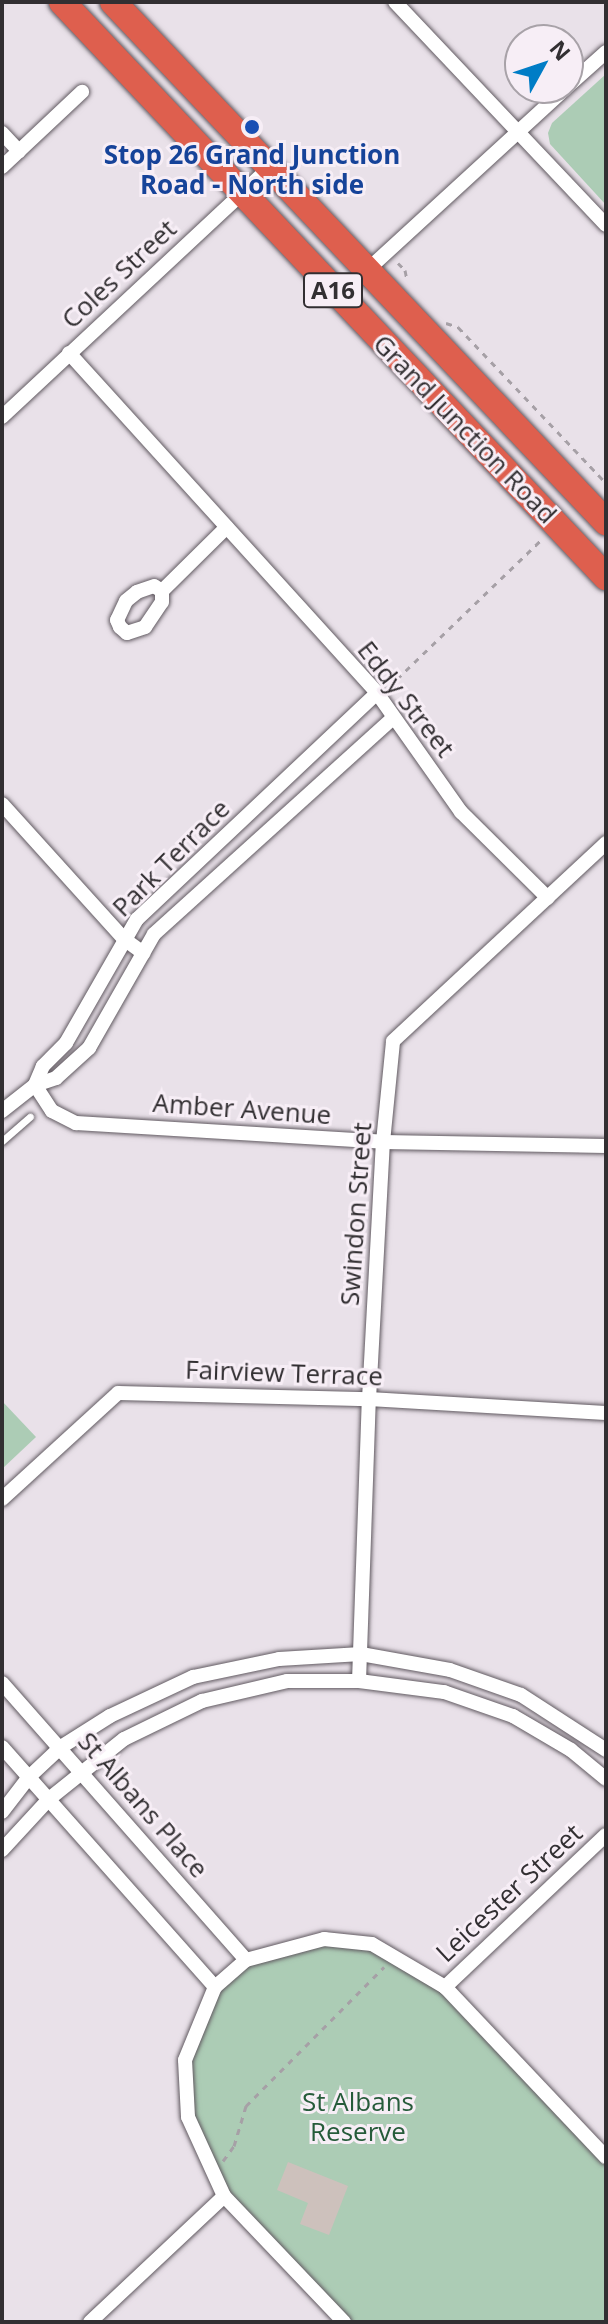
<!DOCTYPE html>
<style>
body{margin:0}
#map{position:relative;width:608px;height:2324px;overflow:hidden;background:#e9e1e9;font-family:"Open Sans",sans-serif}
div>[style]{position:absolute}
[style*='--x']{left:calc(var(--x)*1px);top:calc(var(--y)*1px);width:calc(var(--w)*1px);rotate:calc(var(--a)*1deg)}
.green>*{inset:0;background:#acccb5}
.building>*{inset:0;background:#cdc1bc}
.path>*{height:3px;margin-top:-1.5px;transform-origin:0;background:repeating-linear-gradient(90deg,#a6a0a6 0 6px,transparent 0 12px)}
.roads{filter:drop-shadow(0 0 2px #615a61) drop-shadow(0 0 2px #615a61)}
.lane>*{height:7px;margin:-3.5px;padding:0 3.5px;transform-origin:3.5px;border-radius:3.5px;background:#fff}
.street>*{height:14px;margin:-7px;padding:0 7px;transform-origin:7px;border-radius:7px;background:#fff}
.highway>*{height:26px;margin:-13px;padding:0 13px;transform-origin:13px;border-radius:13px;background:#de5f4e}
.dots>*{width:22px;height:22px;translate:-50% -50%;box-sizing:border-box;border:4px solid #f7eef6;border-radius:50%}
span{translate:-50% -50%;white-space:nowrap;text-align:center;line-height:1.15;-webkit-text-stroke:6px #f7eef6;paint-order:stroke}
.shield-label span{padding:2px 6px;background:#f7eef6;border:2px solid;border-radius:6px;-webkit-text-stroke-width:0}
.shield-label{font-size:24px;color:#322f32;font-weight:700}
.transit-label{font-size:26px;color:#164399;font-weight:700}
.street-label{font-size:26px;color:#322f32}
.park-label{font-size:26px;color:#265b3a}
.frame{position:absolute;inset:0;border:4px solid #322f32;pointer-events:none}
.north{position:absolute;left:504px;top:24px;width:80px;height:80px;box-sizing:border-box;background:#f7eef6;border:2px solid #a8a2a8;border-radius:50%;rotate:50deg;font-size:22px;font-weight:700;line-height:32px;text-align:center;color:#322f32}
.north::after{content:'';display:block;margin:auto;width:28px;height:36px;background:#007dc6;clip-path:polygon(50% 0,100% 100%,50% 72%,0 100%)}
</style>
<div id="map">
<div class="green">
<i style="clip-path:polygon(606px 74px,606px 205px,550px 144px,548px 133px,552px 123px)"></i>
<i style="clip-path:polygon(2px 1401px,36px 1437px,2px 1469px)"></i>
<i style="clip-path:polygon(324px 1939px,372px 1944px,445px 1987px,606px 2157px,606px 2322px,344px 2322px,224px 2196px,188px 2117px,185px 2060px,215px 1987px,246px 1960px)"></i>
</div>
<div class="building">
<i style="clip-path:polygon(288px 2162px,348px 2186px,329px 2235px,300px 2224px,308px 2203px,277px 2190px)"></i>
</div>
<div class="path">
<i style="--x:398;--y:263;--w:10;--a:45"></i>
<i style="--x:405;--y:270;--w:10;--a:79"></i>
<i style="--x:446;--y:323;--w:13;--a:18"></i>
<i style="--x:458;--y:327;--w:215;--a:46.5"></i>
<i style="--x:397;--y:679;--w:200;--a:-44"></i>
<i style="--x:223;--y:2161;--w:19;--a:-54"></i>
<i style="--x:234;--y:2146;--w:42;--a:-73.3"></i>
<i style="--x:246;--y:2106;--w:196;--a:-45.2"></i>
</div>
<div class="roads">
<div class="lane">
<i style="--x:2;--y:1141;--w:37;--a:-41"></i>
</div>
<div class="street">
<i style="--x:395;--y:2;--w:307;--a:46.6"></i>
<i style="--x:568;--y:86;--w:51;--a:-41.8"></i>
<i style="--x:2;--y:133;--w:25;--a:47"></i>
<i style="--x:2;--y:167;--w:110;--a:-43.2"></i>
<i style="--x:339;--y:296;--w:308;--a:-42.5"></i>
<i style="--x:69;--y:353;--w:459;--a:47.8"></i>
<i style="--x:377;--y:693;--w:146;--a:54.8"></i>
<i style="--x:461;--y:812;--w:122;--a:44.7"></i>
<i style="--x:2;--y:417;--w:367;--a:-43"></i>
<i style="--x:162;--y:591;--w:9;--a:-148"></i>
<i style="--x:154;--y:586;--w:18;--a:161"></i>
<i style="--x:137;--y:592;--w:14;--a:141"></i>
<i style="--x:126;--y:601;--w:21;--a:115"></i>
<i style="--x:117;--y:620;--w:8;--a:67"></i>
<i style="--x:120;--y:627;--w:9;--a:41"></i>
<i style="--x:127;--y:633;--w:19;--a:-18"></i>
<i style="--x:145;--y:627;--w:30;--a:-56"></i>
<i style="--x:162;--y:602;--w:11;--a:-90"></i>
<i style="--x:162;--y:591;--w:91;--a:-44.6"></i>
<i style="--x:377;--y:693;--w:330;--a:136.7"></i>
<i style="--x:137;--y:919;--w:143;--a:119.8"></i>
<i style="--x:66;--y:1043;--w:33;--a:135"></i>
<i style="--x:43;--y:1066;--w:21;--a:113"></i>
<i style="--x:35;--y:1085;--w:22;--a:-18"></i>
<i style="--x:56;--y:1078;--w:45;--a:-42.3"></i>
<i style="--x:89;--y:1048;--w:131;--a:-60.3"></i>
<i style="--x:154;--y:934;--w:322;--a:-42.1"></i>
<i style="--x:2;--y:804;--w:182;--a:47.9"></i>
<i style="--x:124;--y:939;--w:24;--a:36"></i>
<i style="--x:2;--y:1111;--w:42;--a:-38.2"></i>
<i style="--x:35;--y:1085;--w:31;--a:57"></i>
<i style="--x:52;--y:1111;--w:27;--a:27"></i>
<i style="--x:76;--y:1123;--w:308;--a:3.5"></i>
<i style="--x:383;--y:1142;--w:223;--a:1"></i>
<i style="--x:2;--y:1499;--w:157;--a:-42.4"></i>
<i style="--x:118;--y:1393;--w:251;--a:1.4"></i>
<i style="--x:369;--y:1399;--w:237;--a:3.4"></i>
<i style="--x:359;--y:1681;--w:282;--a:-88"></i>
<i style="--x:369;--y:1399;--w:257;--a:-86.9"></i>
<i style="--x:383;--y:1142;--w:101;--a:-84.3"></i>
<i style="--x:393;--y:1041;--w:291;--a:-42.9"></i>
<i style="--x:2;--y:1683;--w:369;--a:48.6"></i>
<i style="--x:2;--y:1747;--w:321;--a:48.4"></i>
<i style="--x:2;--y:1812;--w:44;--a:-52.4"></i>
<i style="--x:29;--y:1777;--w:44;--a:-43.2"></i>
<i style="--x:61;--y:1747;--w:58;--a:-32.3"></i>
<i style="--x:110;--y:1716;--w:92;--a:-25.2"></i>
<i style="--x:193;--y:1677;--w:88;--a:-11.8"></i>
<i style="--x:279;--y:1659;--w:82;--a:-3.5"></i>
<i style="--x:361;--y:1654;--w:90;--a:10.2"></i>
<i style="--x:450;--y:1670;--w:75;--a:19.4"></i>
<i style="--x:521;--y:1695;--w:101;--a:32.9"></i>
<i style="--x:2;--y:1850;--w:69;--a:-47.3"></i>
<i style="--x:49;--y:1799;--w:96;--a:-38.7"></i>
<i style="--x:124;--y:1739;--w:87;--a:-26"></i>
<i style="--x:202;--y:1701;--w:87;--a:-13.2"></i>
<i style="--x:287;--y:1681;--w:72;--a:0"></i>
<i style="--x:359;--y:1681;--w:86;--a:7.4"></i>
<i style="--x:444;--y:1692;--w:73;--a:19.2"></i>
<i style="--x:513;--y:1716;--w:67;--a:30.4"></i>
<i style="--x:571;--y:1750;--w:45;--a:39.6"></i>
<i style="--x:445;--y:1987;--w:221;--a:-43.4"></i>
<i style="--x:90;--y:2322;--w:184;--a:-43.2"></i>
<i style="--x:344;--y:2322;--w:174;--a:-133.6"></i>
<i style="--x:224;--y:2196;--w:87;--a:-114.5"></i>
<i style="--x:188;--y:2117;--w:57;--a:-93"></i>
<i style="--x:185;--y:2060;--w:79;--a:-67.7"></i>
<i style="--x:215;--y:1987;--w:41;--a:-41.1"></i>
<i style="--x:246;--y:1960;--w:81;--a:-15.1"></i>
<i style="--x:324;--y:1939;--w:48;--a:5.9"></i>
<i style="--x:372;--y:1944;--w:85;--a:30.5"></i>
<i style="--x:445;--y:1987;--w:234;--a:46.6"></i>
</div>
<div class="highway">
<i style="--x:62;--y:2;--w:792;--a:46.59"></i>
<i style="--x:113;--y:2;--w:717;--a:46.53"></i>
</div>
</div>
<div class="dots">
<i style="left:252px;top:127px;background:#1a4fb4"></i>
</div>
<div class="shield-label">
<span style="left:333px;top:290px">A16</span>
</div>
<div class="transit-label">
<span style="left:252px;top:170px">Stop 26 Grand Junction<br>Road - North side</span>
</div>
<div class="street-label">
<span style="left:119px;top:274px;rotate:-43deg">Coles Street</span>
<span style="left:465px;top:429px;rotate:46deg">Grand Junction Road</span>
<span style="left:406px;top:699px;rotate:52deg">Eddy Street</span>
<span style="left:171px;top:858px;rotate:-45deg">Park Terrace</span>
<span style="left:242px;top:1109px;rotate:4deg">Amber Avenue</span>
<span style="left:356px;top:1214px;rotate:-86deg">Swindon Street</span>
<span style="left:284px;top:1373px;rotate:2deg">Fairview Terrace</span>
<span style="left:143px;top:1805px;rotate:49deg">St Albans Place</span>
<span style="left:509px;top:1893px;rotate:-43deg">Leicester Street</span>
</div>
<div class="park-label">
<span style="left:358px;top:2117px">St Albans<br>Reserve</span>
</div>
<div class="frame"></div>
<div class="north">N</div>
</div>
